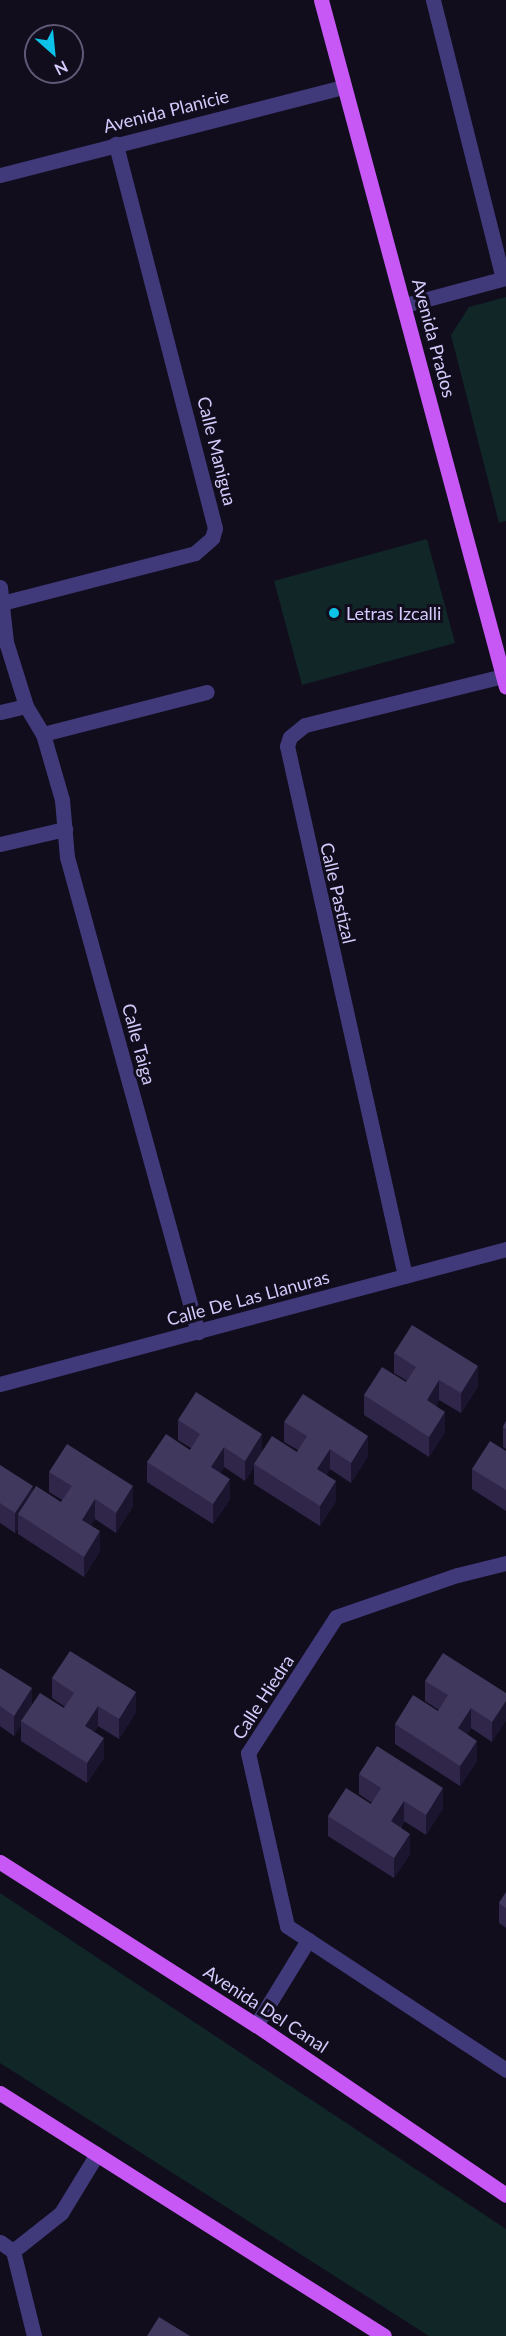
<!DOCTYPE html>
<style>
body{margin:0}
#map{position:relative;width:506px;height:2336px;overflow:hidden;background:#110d1d;font-family:Lato,sans-serif}
div>[style]{position:absolute}
[style*='--x']{left:calc(var(--x)*1px);top:calc(var(--y)*1px);width:calc(var(--w)*1px);rotate:calc(var(--a)*1deg)}
.green>*{inset:0;background:#102627}
.minor>*{height:15px;margin:-7.5px;padding:0 7.5px;transform-origin:7.5px;border-radius:7.5px;background:#413a7a}
.major>*{height:15px;margin:-7.5px;padding:0 7.5px;transform-origin:7.5px;border-radius:7.5px;background:#c758f6}
.wall>*{inset:0;background:#2f264a}
.shaded-wall>*{inset:0;background:#1c1530}
.building>*{inset:0;background:#41385d}
.dots>*{width:16px;height:16px;translate:-50% -50%;box-sizing:border-box;border:3px solid #110d1d;border-radius:50%}
span{translate:-50% -50%;white-space:nowrap;text-align:center;line-height:1.15;-webkit-text-stroke:6px #110d1d;paint-order:stroke}
.street-label{font-size:18px;color:#d4cbfc}
.poi-label{font-size:18px;color:#d4cbfc}
.left{translate:0 -50%;text-align:left}
.north{position:absolute;left:24px;top:24px;width:60px;height:60px;box-sizing:border-box;background:#110d1d;border:2px solid #5f5976;border-radius:50%;rotate:153deg;font-size:16px;font-weight:700;line-height:24px;text-align:center;color:#d4cbfc}
.north::after{content:'';display:block;margin:auto;width:21px;height:27px;background:#0cc2e8;clip-path:polygon(50% 0,100% 100%,50% 72%,0 100%)}
</style>
<div id="map">
<div class="green">
<i style="clip-path:polygon(506px 297px,506px 521px,499px 523px,451px 335px,469px 307px)"></i>
<i style="clip-path:polygon(427px 539px,455px 643px,302px 685px,274px 581px)"></i>
<i style="clip-path:polygon(0 1893px,506px 2229px,506px 2336px,429px 2336px,0 2063px)"></i>
</div>
<div class="minor">
<i style="--x:433;--y:0;--w:287;--a:75.9"></i>
<i style="--x:0;--y:175;--w:354;--a:-14.4"></i>
<i style="--x:405;--y:305;--w:105;--a:-15"></i>
<i style="--x:0;--y:587;--w:55;--a:83.8"></i>
<i style="--x:6;--y:642;--w:67;--a:72.6"></i>
<i style="--x:26;--y:706;--w:27;--a:167"></i>
<i style="--x:2;--y:603;--w:199;--a:-14.5"></i>
<i style="--x:195;--y:553;--w:23;--a:-41"></i>
<i style="--x:212;--y:538;--w:10;--a:-73"></i>
<i style="--x:215;--y:528;--w:397;--a:-104.5"></i>
<i style="--x:26;--y:706;--w:33;--a:59"></i>
<i style="--x:43;--y:734;--w:69;--a:73.9"></i>
<i style="--x:62;--y:800;--w:57;--a:85"></i>
<i style="--x:67;--y:857;--w:493;--a:74.6"></i>
<i style="--x:43;--y:734;--w:169;--a:-14.4"></i>
<i style="--x:0;--y:844;--w:67;--a:-13"></i>
<i style="--x:405;--y:1276;--w:543;--a:-102.55"></i>
<i style="--x:287;--y:746;--w:9;--a:-72"></i>
<i style="--x:290;--y:737;--w:19;--a:-39"></i>
<i style="--x:305;--y:725;--w:204;--a:-13.9"></i>
<i style="--x:0;--y:1384;--w:524;--a:-14.94"></i>
<i style="--x:506;--y:1563;--w:50;--a:166.2"></i>
<i style="--x:457;--y:1575;--w:128;--a:160.9"></i>
<i style="--x:336;--y:1617;--w:162;--a:122.9"></i>
<i style="--x:248;--y:1753;--w:177;--a:77.3"></i>
<i style="--x:287;--y:1926;--w:262;--a:33.3"></i>
<i style="--x:256;--y:2025;--w:100;--a:-58.5"></i>
<i style="--x:0;--y:2242;--w:16;--a:35"></i>
<i style="--x:13;--y:2251;--w:61;--a:-38.4"></i>
<i style="--x:61;--y:2213;--w:69;--a:-58.6"></i>
<i style="--x:13;--y:2251;--w:88;--a:76.1"></i>
</div>
<div class="major">
<i style="--x:321;--y:0;--w:711;--a:74.93"></i>
<i style="--x:0;--y:1862;--w:303;--a:32.5"></i>
<i style="--x:256;--y:2025;--w:302;--a:34.2"></i>
<i style="--x:0;--y:2093;--w:454;--a:32.3"></i>
</div>
<div class="wall">
<i style="clip-path:polygon(394px 1353px,478px 1386px,461px 1413px,439px 1400px,436px 1406px,445px 1432px,429px 1457px,364px 1415px,364px 1395px,406px 1382px,407px 1381px,394px 1373px)"></i>
<i style="clip-path:polygon(178px 1420px,262px 1451px,297px 1452px,298px 1450px,284px 1442px,284px 1422px,368px 1456px,351px 1483px,330px 1469px,326px 1475px,336px 1501px,320px 1526px,254px 1484px,254px 1467px,245px 1481px,224px 1467px,220px 1473px,230px 1499px,213px 1524px,147px 1482px,147px 1462px,190px 1450px,191px 1448px,178px 1440px)"></i>
<i style="clip-path:polygon(506px 1421px,506px 1449px,503px 1447px,503px 1427px)"></i>
<i style="clip-path:polygon(506px 1451px,506px 1511px,472px 1489px,472px 1469px)"></i>
<i style="clip-path:polygon(0 1465px,33px 1491px,61px 1502px,62px 1500px,49px 1492px,49px 1472px,133px 1506px,116px 1533px,95px 1519px,91px 1525px,100px 1551px,84px 1577px,18px 1534px,18px 1528px,15px 1533px,0 1523px)"></i>
<i style="clip-path:polygon(0 1668px,32px 1705px,64px 1708px,65px 1707px,52px 1698px,52px 1678px,136px 1712px,119px 1739px,98px 1726px,94px 1732px,104px 1758px,87px 1783px,21px 1741px,21px 1725px,14px 1736px,0 1726px)"></i>
<i style="clip-path:polygon(425px 1681px,506px 1693px,492px 1742px,471px 1728px,467px 1734px,477px 1761px,460px 1786px,395px 1744px,395px 1724px,438px 1711px,439px 1710px,425px 1701px)"></i>
<i style="clip-path:polygon(359px 1774px,443px 1808px,426px 1835px,404px 1821px,401px 1827px,410px 1854px,394px 1878px,328px 1836px,328px 1816px,371px 1804px,372px 1803px,359px 1794px)"></i>
<i style="clip-path:polygon(506px 1892px,506px 1928px,499px 1923px,499px 1903px)"></i>
</div>
<div class="shaded-wall">
<i style="clip-path:polygon(478px 1366px,478px 1386px,461px 1413px,461px 1393px)"></i>
<i style="clip-path:polygon(439px 1380px,439px 1400px,427px 1420px,427px 1400px)"></i>
<i style="clip-path:polygon(445px 1412px,445px 1432px,429px 1457px,429px 1437px)"></i>
<i style="clip-path:polygon(262px 1434px,262px 1454px,254px 1464px,254px 1467px,245px 1481px,245px 1461px)"></i>
<i style="clip-path:polygon(368px 1436px,368px 1456px,351px 1483px,351px 1463px)"></i>
<i style="clip-path:polygon(224px 1447px,224px 1467px,211px 1487px,211px 1467px)"></i>
<i style="clip-path:polygon(330px 1449px,330px 1469px,317px 1489px,317px 1469px)"></i>
<i style="clip-path:polygon(230px 1479px,230px 1499px,213px 1524px,213px 1504px)"></i>
<i style="clip-path:polygon(336px 1481px,336px 1501px,320px 1526px,320px 1506px)"></i>
<i style="clip-path:polygon(33px 1486px,33px 1506px,18px 1514px,18px 1528px,15px 1533px,15px 1513px)"></i>
<i style="clip-path:polygon(133px 1486px,133px 1506px,116px 1533px,116px 1513px)"></i>
<i style="clip-path:polygon(95px 1499px,95px 1519px,82px 1540px,82px 1520px)"></i>
<i style="clip-path:polygon(100px 1531px,100px 1551px,84px 1577px,84px 1557px)"></i>
<i style="clip-path:polygon(32px 1688px,32px 1708px,21px 1721px,21px 1725px,14px 1736px,14px 1716px)"></i>
<i style="clip-path:polygon(136px 1692px,136px 1712px,119px 1739px,119px 1719px)"></i>
<i style="clip-path:polygon(506px 1701px,506px 1721px,492px 1742px,492px 1722px)"></i>
<i style="clip-path:polygon(98px 1706px,98px 1726px,85px 1746px,85px 1726px)"></i>
<i style="clip-path:polygon(471px 1708px,471px 1728px,458px 1748px,458px 1728px)"></i>
<i style="clip-path:polygon(104px 1738px,104px 1758px,87px 1783px,87px 1763px)"></i>
<i style="clip-path:polygon(477px 1741px,477px 1761px,460px 1786px,460px 1766px)"></i>
<i style="clip-path:polygon(443px 1788px,443px 1808px,426px 1835px,426px 1815px)"></i>
<i style="clip-path:polygon(404px 1801px,404px 1821px,391px 1841px,391px 1821px)"></i>
<i style="clip-path:polygon(410px 1834px,410px 1854px,394px 1878px,394px 1858px)"></i>
</div>
<div class="building">
<i style="clip-path:polygon(412px 1325px,478px 1366px,461px 1393px,439px 1380px,427px 1400px,445px 1412px,429px 1437px,364px 1395px,382px 1367px,406px 1382px,416px 1367px,394px 1353px)"></i>
<i style="clip-path:polygon(196px 1392px,262px 1434px,245px 1461px,224px 1447px,211px 1467px,230px 1479px,213px 1504px,147px 1462px,166px 1434px,190px 1450px,200px 1434px,178px 1420px)"></i>
<i style="clip-path:polygon(303px 1394px,368px 1436px,351px 1463px,330px 1449px,317px 1469px,336px 1481px,320px 1506px,254px 1464px,272px 1436px,297px 1452px,307px 1436px,284px 1422px)"></i>
<i style="clip-path:polygon(506px 1421px,506px 1429px,503px 1427px)"></i>
<i style="clip-path:polygon(490px 1441px,506px 1451px,506px 1490px,472px 1469px)"></i>
<i style="clip-path:polygon(67px 1444px,133px 1486px,116px 1513px,95px 1499px,82px 1520px,100px 1531px,84px 1557px,18px 1514px,36px 1486px,61px 1502px,72px 1486px,49px 1472px)"></i>
<i style="clip-path:polygon(0 1465px,33px 1486px,15px 1513px,0 1503px)"></i>
<i style="clip-path:polygon(70px 1651px,136px 1692px,119px 1719px,98px 1706px,85px 1726px,104px 1738px,87px 1763px,21px 1721px,40px 1693px,64px 1708px,74px 1693px,52px 1678px)"></i>
<i style="clip-path:polygon(443px 1653px,506px 1693px,506px 1701px,492px 1722px,471px 1708px,458px 1728px,477px 1741px,460px 1766px,395px 1724px,413px 1695px,438px 1711px,448px 1695px,425px 1681px)"></i>
<i style="clip-path:polygon(0 1668px,32px 1688px,14px 1716px,0 1706px)"></i>
<i style="clip-path:polygon(377px 1746px,443px 1788px,426px 1815px,404px 1801px,391px 1821px,410px 1834px,394px 1858px,328px 1816px,346px 1788px,371px 1804px,381px 1788px,359px 1774px)"></i>
<i style="clip-path:polygon(506px 1892px,506px 1908px,499px 1903px)"></i>
<i style="clip-path:polygon(159px 2317px,190px 2336px,147px 2336px)"></i>
</div>
<div class="dots">
<i style="left:334px;top:613px;background:#0cc2e8"></i>
</div>
<div class="street-label">
<span style="left:166px;top:111px;rotate:-14deg">Avenida Planicie</span>
<span style="left:434px;top:338px;rotate:75deg">Avenida Prados</span>
<span style="left:217px;top:451px;rotate:76deg">Calle Manigua</span>
<span style="left:338px;top:893px;rotate:77deg">Calle Pastizal</span>
<span style="left:139px;top:1044px;rotate:75deg">Calle Taiga</span>
<span style="left:248px;top:1298px;rotate:-15deg">Calle De Las Llanuras</span>
<span style="left:263px;top:1697px;rotate:-57deg">Calle Hiedra</span>
<span style="left:266px;top:2009px;rotate:33deg">Avenida Del Canal</span>
</div>
<div class="poi-label">
<span class="left" style="left:346px;top:613px">Letras Izcalli</span>
</div>
<div class="north">N</div>
</div>
